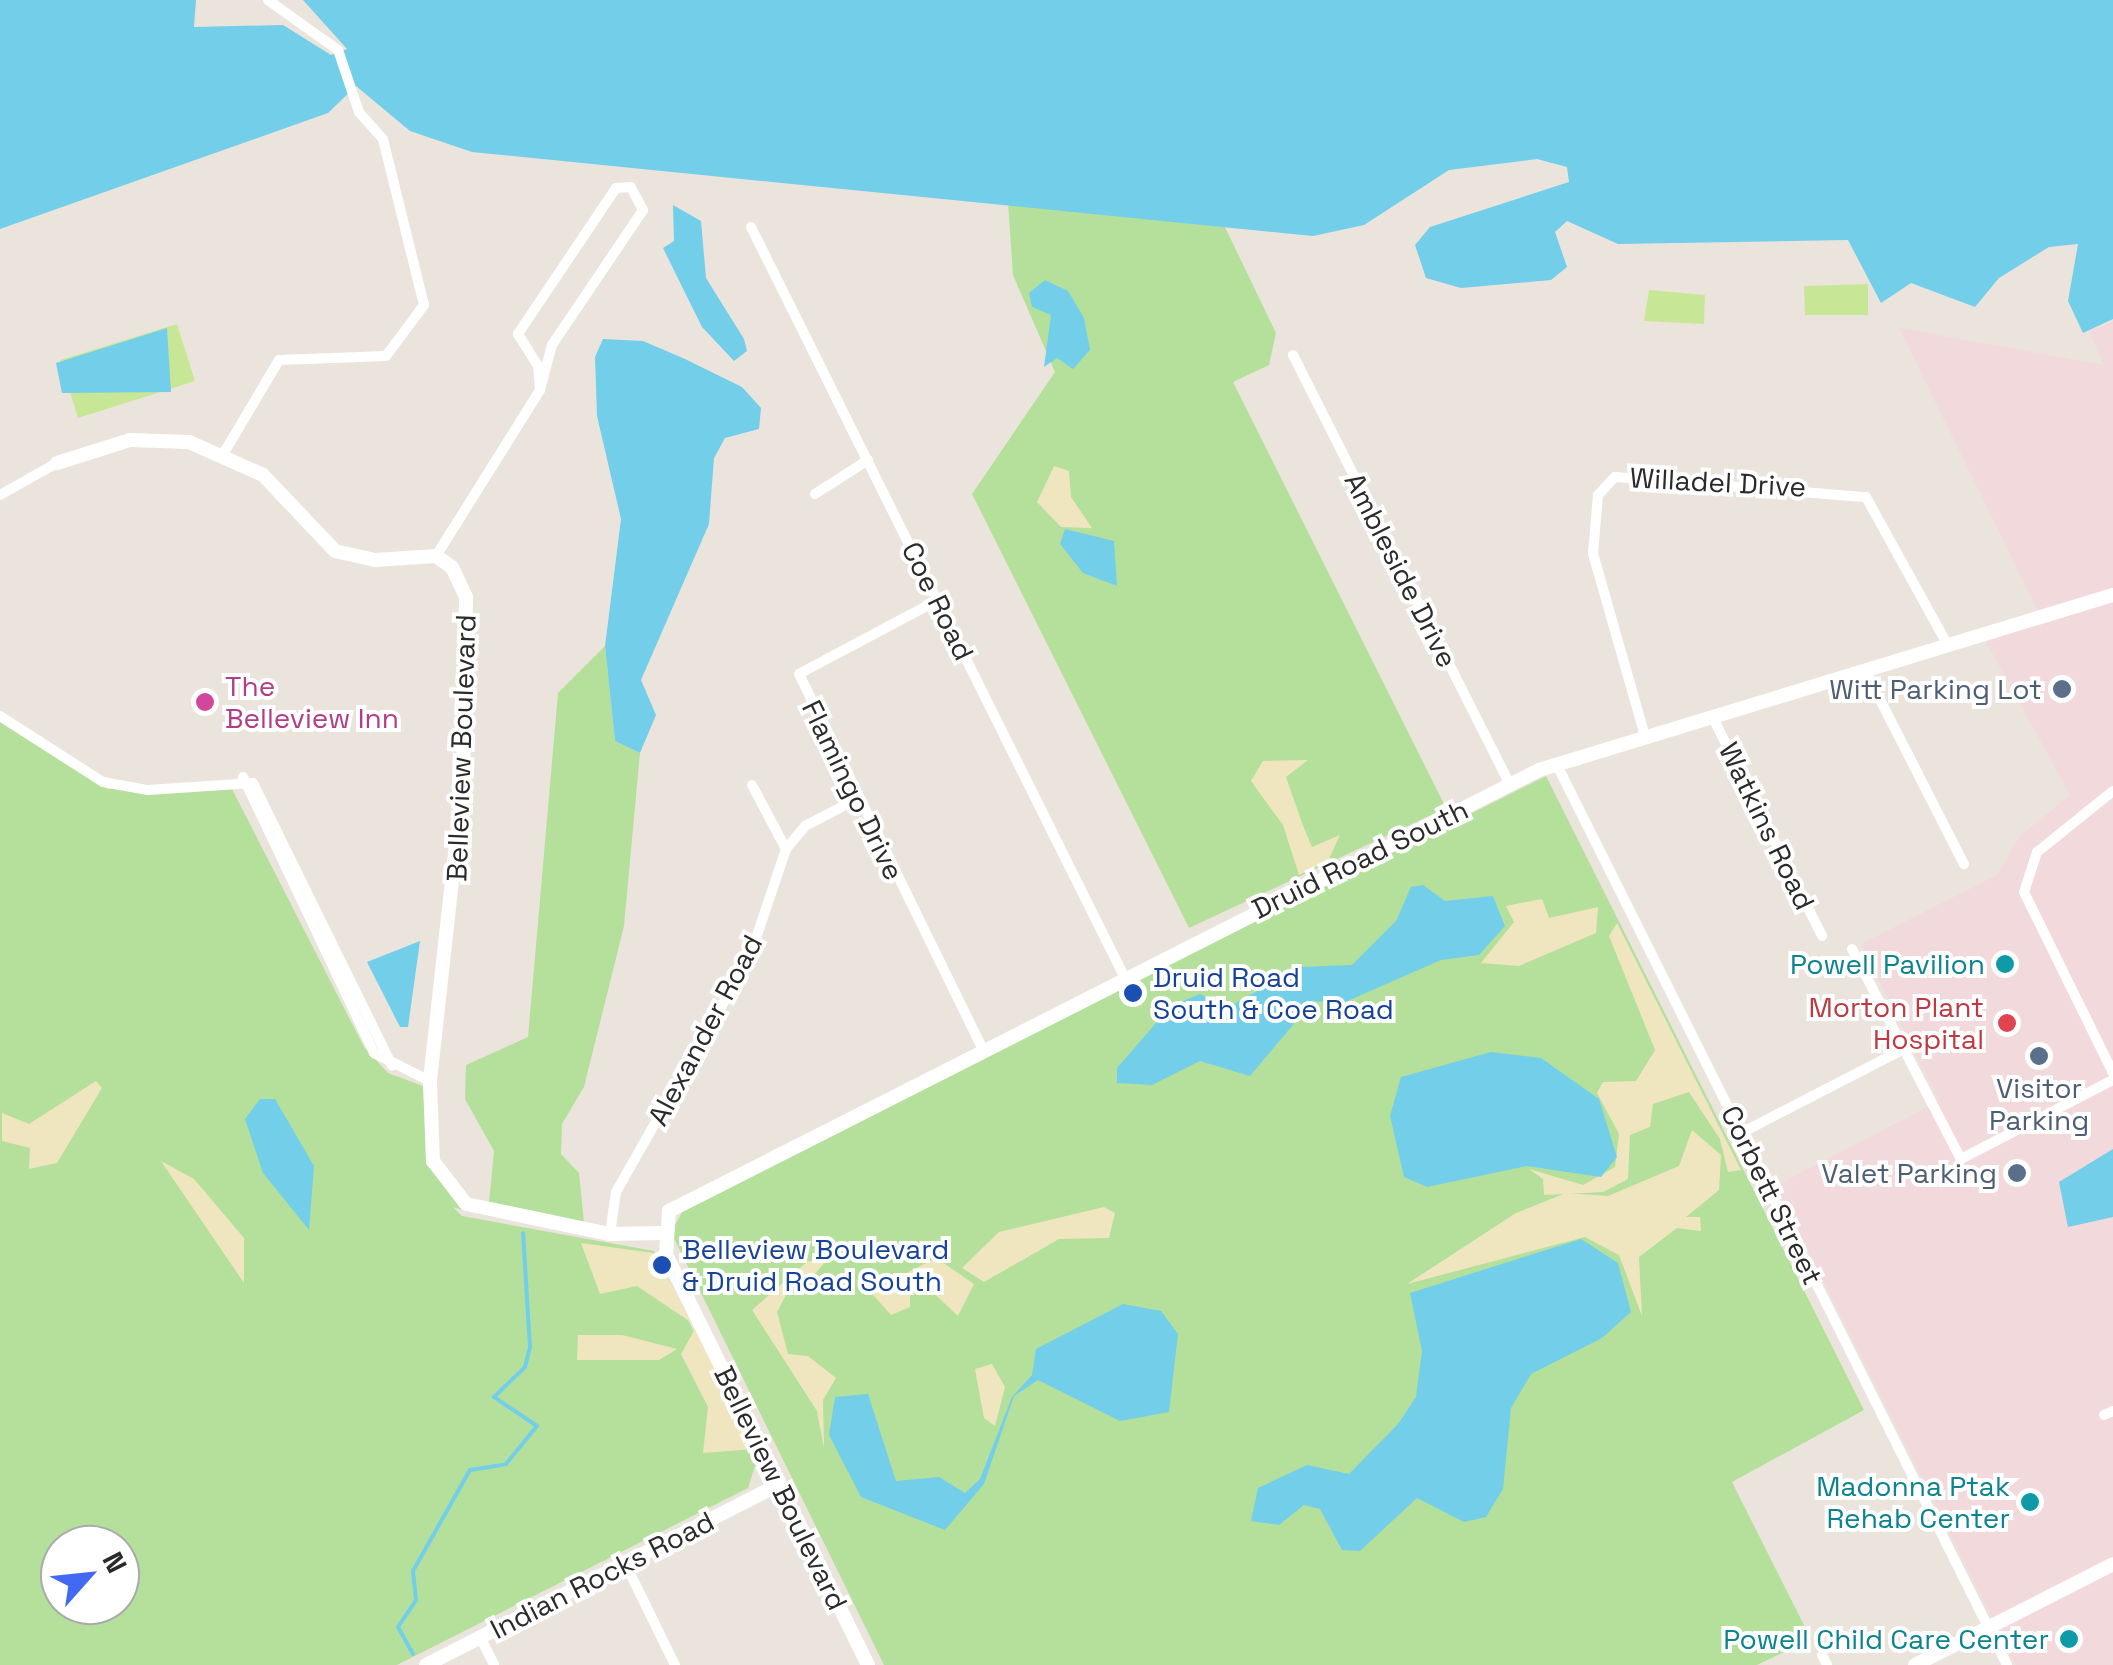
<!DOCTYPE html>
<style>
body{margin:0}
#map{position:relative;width:2113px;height:1665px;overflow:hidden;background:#ebe4dc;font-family:"Space Grotesk",sans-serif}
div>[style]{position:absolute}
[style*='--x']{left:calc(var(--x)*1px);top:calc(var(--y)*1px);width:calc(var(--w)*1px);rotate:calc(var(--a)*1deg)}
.medical>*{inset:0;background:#f2d9db}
.green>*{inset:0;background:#b4e09b}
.sand>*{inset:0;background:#efe6c0}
.pitch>*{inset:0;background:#c7e797}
.water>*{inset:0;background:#73cee9}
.stream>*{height:4px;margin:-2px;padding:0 2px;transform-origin:2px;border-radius:2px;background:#73cee9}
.minor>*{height:10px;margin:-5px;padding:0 5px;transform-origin:5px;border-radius:5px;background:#fff}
.tertiary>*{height:14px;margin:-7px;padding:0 7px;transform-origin:7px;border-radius:7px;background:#fff}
.dots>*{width:28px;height:28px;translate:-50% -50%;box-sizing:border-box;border:5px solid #fff;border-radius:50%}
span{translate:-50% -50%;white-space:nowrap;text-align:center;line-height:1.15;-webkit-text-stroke:8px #fff;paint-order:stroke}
.street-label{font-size:28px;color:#2a2a2a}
.hotel-label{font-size:28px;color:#b23c85}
.left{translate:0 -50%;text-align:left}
.service-label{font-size:28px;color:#4e5e75}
.right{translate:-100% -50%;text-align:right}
.culture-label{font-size:28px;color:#0d838f}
.transit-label{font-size:28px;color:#164399}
.health-label{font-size:28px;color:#be3a42}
.north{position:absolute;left:40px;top:1525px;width:100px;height:100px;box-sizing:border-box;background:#fff;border:2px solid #aaa;border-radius:50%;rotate:63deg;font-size:28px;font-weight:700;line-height:40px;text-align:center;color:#2a2a2a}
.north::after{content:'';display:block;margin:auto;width:35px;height:45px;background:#4269f2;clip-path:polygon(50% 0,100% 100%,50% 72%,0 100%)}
</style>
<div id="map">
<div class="medical">
<i style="clip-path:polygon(2113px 321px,2113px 1665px,2016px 1665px,1775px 1186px,1939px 1101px,1861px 944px,1997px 875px,2020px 836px,2070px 795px,1985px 640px,2043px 621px,1899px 328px,2104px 365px,2089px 332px)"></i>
</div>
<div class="green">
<i style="clip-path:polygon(1008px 203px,1225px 227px,1276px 333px,1269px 365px,1233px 382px,1446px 808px,1189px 928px,972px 494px,1055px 372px,1013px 275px)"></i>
<i style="clip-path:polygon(605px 646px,615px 741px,640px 753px,624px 926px,584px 1087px,562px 1124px,561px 1154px,579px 1173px,584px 1222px,489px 1202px,494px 1151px,465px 1099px,466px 1065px,528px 1037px,558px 693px)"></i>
<i style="clip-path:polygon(evenodd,0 722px,108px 789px,231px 787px,364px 1047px,388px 1073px,423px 1086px,427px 1165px,469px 1212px,453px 1207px,462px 1216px,654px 1251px,757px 1459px,748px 1488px,397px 1665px,0 1665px,0 722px,60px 1545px,120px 1545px,120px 1605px,60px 1605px,60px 1545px)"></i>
<i style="clip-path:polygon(1546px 776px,1864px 1410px,1732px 1482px,1811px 1639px,1757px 1665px,884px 1665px,671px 1232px,685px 1207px)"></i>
</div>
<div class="sand">
<i style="clip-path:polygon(1054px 466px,1069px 471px,1071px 497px,1092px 528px,1061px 527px,1037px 502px)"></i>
<i style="clip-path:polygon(1263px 761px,1308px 760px,1286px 777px,1302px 823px,1312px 847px,1340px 835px,1328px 861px,1299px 875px,1283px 825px,1251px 781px)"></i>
<i style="clip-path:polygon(1542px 899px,1549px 918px,1598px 907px,1596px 933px,1519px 966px,1481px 963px,1514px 922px,1506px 906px)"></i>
<i style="clip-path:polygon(1617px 923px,1741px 1170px,1728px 1172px,1720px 1139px,1689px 1092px,1653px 1104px,1650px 1127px,1630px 1135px,1628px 1179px,1603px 1192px,1544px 1195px,1543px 1179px,1529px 1169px,1583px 1185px,1615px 1167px,1619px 1134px,1597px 1093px,1603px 1082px,1636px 1081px,1655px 1050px,1609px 936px)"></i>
<i style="clip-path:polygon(96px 1081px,102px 1088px,57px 1163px,29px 1169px,30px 1148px,2px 1141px,2px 1113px,29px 1124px)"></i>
<i style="clip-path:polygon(1692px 1130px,1721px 1155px,1719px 1190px,1686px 1217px,1700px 1217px,1701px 1231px,1677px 1228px,1639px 1257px,1642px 1316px,1619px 1255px,1585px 1237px,1407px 1284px,1516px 1213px,1566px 1193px,1608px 1196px,1679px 1166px)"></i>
<i style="clip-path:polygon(161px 1161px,194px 1179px,244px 1238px,244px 1283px)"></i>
<i style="clip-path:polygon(1104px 1207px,1115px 1213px,1109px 1238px,1059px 1239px,984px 1282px,962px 1268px,999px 1232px)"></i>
<i style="clip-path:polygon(581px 1243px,653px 1253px,692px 1323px,637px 1286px,600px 1294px)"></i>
<i style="clip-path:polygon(936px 1258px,974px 1284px,958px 1316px,924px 1284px,910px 1293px,910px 1307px,891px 1315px,858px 1278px,868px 1271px,881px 1286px)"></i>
<i style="clip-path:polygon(808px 1261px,825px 1262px,814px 1275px,798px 1272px,777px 1312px,788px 1354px,808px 1356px,836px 1378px,823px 1400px,824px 1448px,817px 1411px,752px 1310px)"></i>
<i style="clip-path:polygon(695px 1329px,754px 1449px,703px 1453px,708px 1407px,681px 1354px)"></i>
<i style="clip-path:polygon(578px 1335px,622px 1335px,677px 1349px,659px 1360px,577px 1360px)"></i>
<i style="clip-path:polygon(992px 1364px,1005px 1387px,995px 1426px,984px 1418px,975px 1369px)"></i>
</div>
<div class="pitch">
<i style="clip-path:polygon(1868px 284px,1868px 315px,1805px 315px,1804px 286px)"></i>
<i style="clip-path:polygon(1649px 290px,1705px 295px,1704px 324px,1644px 321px)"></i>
<i style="clip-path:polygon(177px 324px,195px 381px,78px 418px,60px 360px)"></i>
</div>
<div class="water">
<i style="clip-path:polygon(0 0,196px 0,194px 27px,283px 25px,331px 55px,347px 49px,303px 0,2113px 0,2113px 319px,2083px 333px,2068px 301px,2078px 244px,2049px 247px,1999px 278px,1975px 307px,1911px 283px,1881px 303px,1848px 240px,1618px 244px,1567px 221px,1555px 232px,1567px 267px,1551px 280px,1461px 288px,1426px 278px,1415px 245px,1430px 227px,1569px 182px,1567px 167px,1537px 159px,1449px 170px,1364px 225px,1313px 236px,472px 152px,410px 131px,356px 86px,328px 113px,0 229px)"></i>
<i style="clip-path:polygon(673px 205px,701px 221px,706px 278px,744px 339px,747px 351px,734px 361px,702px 327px,663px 248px,674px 241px)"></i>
<i style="clip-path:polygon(1045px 280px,1068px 291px,1084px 318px,1090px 350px,1073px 369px,1057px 358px,1044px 367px,1051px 315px,1032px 307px,1029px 293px)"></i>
<i style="clip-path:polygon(167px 328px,171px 392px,62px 393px,56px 363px)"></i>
<i style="clip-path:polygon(603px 339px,643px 341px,685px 359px,742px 387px,761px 408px,759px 429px,725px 438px,714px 458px,709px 524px,641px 680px,656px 715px,640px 753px,615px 741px,605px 646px,621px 519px,597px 416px,595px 357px)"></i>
<i style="clip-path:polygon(1065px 529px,1114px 541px,1117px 586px,1083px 573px,1060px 544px)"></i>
<i style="clip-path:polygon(1423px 885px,1445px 901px,1493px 896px,1505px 926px,1479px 955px,1441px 960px,1343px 1003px,1313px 1001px,1250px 1076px,1200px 1061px,1152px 1085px,1117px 1083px,1117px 1068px,1171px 1006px,1200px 994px,1227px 1008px,1301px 967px,1352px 965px,1396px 921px,1411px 887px)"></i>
<i style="clip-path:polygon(420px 941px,408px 1027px,400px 1027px,367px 962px)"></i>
<i style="clip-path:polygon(1491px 1052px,1541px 1058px,1599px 1099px,1617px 1157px,1601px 1177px,1527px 1166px,1427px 1187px,1404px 1177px,1390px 1116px,1401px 1077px)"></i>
<i style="clip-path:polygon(260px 1099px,275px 1099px,314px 1166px,309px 1230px,263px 1173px,245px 1119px)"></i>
<i style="clip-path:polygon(2113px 1149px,2113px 1217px,2068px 1227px,2059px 1182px)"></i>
<i style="clip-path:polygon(1581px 1239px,1618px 1263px,1631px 1312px,1602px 1338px,1531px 1374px,1511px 1408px,1503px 1489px,1486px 1517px,1464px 1522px,1417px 1498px,1360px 1551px,1342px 1550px,1320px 1509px,1304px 1505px,1279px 1525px,1251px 1521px,1258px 1488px,1307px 1465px,1349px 1474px,1398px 1424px,1416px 1397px,1422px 1351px,1410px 1293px)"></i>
<i style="clip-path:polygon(1123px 1304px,1161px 1311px,1178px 1334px,1169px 1412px,1120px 1421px,1038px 1380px,1014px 1396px,984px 1484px,945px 1530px,861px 1497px,829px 1435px,835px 1397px,868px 1394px,896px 1481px,939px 1477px,965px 1493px,980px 1479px,1012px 1397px,1032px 1375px,1036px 1349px)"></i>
</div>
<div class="stream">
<i style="--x:413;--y:1654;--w:31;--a:-119"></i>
<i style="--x:398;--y:1627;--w:32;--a:-56"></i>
<i style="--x:416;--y:1600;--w:29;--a:-96"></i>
<i style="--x:413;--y:1571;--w:116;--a:-60.6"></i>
<i style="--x:470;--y:1470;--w:36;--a:-9"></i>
<i style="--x:506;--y:1464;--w:49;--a:-50.8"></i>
<i style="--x:537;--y:1426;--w:52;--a:-146"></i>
<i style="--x:494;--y:1397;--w:43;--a:-44.1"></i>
<i style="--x:525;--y:1367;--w:21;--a:-76"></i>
<i style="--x:530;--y:1347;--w:114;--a:-93.5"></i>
</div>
<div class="minor">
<i style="--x:751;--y:227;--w:837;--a:63.53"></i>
<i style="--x:1293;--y:355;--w:482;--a:63.2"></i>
<i style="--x:225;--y:451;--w:106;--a:-59.3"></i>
<i style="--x:279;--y:360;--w:107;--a:-2.1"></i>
<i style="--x:386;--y:356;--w:64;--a:-53.3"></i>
<i style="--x:424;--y:305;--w:171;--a:-103.9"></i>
<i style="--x:383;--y:139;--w:36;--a:-132"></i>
<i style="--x:359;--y:112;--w:65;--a:-108.7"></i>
<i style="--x:338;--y:50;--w:86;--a:-144.5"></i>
<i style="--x:815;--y:494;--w:63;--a:-32.7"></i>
<i style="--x:0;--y:495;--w:65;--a:-29.3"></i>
<i style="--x:436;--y:556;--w:196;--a:-57.9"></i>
<i style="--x:540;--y:390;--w:47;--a:-75.1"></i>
<i style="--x:552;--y:345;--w:163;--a:-56"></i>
<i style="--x:643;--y:210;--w:26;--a:-118"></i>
<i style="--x:631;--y:187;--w:15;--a:176"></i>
<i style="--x:616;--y:188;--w:176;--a:123.9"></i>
<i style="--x:518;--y:334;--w:38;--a:58"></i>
<i style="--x:538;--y:366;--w:24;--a:85"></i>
<i style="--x:938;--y:600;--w:157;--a:152"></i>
<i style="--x:799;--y:674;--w:415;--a:63.9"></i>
<i style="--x:1865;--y:670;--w:218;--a:63"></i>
<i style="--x:0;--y:716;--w:122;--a:32.7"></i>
<i style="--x:103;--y:782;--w:46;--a:10.1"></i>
<i style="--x:148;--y:790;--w:105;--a:-3.8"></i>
<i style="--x:253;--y:783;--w:315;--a:63.8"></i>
<i style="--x:1712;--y:716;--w:246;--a:63.4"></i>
<i style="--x:1645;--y:736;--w:190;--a:-105.9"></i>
<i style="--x:1593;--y:553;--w:58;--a:-85.1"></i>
<i style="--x:1598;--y:495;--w:25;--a:-47"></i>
<i style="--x:1615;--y:477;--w:252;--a:4.6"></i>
<i style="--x:1866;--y:497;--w:168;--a:61.1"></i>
<i style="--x:1556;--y:763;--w:1008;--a:63.43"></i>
<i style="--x:243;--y:777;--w:306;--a:64.6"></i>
<i style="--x:374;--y:1053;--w:63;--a:26.6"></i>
<i style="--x:752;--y:785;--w:72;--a:62"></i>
<i style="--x:2113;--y:791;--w:97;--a:141.2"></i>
<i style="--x:2037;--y:852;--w:42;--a:108"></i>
<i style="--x:2024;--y:892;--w:202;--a:63.8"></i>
<i style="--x:1852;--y:949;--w:237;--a:62.6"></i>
<i style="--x:1961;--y:1159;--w:171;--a:-27.5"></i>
<i style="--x:1741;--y:1133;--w:186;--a:-27.3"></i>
<i style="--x:610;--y:1234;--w:42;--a:-81.9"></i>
<i style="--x:616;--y:1192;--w:271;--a:-60.4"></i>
<i style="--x:750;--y:956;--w:113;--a:-71.4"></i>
<i style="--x:786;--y:849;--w:30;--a:-50"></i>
<i style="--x:805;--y:826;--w:59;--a:-27.4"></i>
<i style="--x:2104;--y:1415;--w:10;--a:-24"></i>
<i style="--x:625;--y:1563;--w:114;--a:63.9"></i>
<i style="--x:480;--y:1637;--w:31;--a:63"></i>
<i style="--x:1822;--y:1655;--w:11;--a:63"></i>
</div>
<div class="tertiary">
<i style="--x:57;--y:463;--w:77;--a:-17.5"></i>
<i style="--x:130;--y:440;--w:59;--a:1.9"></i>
<i style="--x:189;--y:442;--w:81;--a:24"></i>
<i style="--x:263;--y:475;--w:105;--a:46.5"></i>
<i style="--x:335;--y:551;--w:41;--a:12.7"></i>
<i style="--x:375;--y:560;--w:61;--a:-3.8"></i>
<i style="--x:436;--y:556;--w:19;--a:35"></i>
<i style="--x:452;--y:567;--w:33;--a:65"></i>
<i style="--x:466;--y:597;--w:184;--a:90.9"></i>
<i style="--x:463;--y:781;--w:302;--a:96.3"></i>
<i style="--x:430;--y:1081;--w:80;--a:87.9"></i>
<i style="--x:433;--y:1161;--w:54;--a:52.5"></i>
<i style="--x:466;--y:1204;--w:147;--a:11.8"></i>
<i style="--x:610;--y:1234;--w:53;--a:-1.1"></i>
<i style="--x:426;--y:1665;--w:397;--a:-27.1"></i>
<i style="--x:868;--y:1665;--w:458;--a:-116.2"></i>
<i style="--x:666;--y:1254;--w:43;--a:-86"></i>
<i style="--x:669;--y:1211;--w:975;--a:-26.88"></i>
<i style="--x:1539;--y:770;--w:600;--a:-16.96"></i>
<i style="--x:1915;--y:1665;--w:222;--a:-27"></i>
</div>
<div class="dots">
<i style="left:2062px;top:689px;background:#5c6f8a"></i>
<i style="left:205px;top:702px;background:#d1479c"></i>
<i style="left:2005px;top:964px;background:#0f9aa8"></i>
<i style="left:1133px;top:993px;background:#1a4fb4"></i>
<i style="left:2007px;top:1023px;background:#e0444e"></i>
<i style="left:2039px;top:1056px;background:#5c6f8a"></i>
<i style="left:2017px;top:1173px;background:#5c6f8a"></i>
<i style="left:662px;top:1265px;background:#1a4fb4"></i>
<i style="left:2030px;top:1502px;background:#0f9aa8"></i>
<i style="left:2069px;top:1639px;background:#0f9aa8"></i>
</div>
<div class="street-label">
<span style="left:1718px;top:482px;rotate:3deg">Willadel Drive</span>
<span style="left:1401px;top:570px;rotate:63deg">Ambleside Drive</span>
<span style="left:938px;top:601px;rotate:64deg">Coe Road</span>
<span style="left:461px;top:748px;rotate:-88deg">Belleview Boulevard</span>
<span style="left:853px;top:790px;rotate:64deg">Flamingo Drive</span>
<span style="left:1767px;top:826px;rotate:64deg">Watkins Road</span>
<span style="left:1360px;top:859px;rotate:-26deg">Druid Road South</span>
<span style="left:705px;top:1030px;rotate:-62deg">Alexander Road</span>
<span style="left:1772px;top:1195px;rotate:64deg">Corbett Street</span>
<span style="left:781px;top:1488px;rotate:64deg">Belleview Boulevard</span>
<span style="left:602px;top:1575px;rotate:-27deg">Indian Rocks Road</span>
</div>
<div class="hotel-label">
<span class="left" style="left:225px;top:702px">The<br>Belleview Inn</span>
</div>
<div class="service-label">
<span class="right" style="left:2042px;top:689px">Witt Parking Lot</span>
<span style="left:2039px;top:1104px">Visitor<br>Parking</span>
<span class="right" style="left:1997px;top:1173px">Valet Parking</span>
</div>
<div class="culture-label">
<span class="right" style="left:1985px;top:964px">Powell Pavilion</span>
<span class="right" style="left:2010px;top:1502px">Madonna Ptak<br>Rehab Center</span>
<span class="right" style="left:2049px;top:1639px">Powell Child Care Center</span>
</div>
<div class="transit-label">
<span class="left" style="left:1153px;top:993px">Druid Road<br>South &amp; Coe Road</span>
<span class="left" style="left:682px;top:1265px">Belleview Boulevard<br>&amp; Druid Road South</span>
</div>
<div class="health-label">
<span class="right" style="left:1984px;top:1023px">Morton Plant<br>Hospital</span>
</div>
<div class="north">N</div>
</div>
